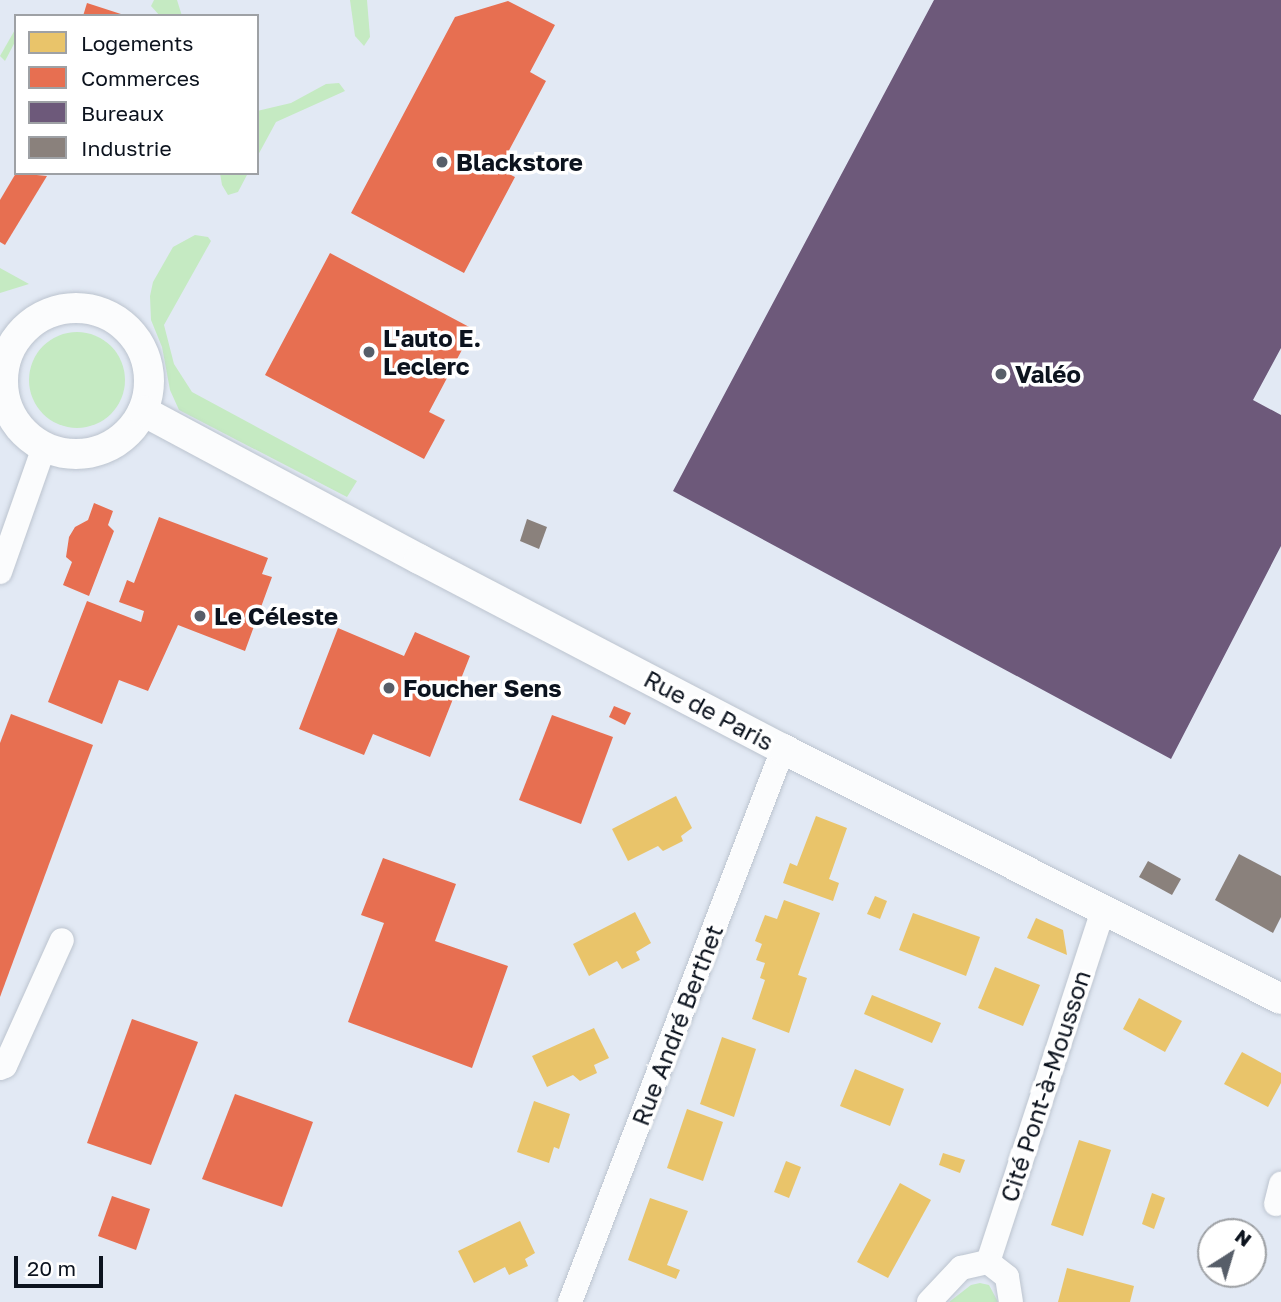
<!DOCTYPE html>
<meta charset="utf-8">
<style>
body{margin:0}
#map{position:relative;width:1281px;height:1302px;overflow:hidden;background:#e2e9f4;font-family:"Golos Text",sans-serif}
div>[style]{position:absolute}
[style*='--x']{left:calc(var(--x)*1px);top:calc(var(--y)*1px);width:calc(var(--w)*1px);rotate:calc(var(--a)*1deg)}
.green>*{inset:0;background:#c5eac2}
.round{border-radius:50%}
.homes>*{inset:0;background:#e9c46a}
.shops>*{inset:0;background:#e76f51}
.offices>*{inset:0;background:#6d597a}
.industry>*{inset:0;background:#8a817c}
.roads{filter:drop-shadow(0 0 2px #bcc4cf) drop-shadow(0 0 2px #bcc4cf)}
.minor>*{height:24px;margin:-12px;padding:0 12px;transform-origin:12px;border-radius:12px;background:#fbfcfd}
.tertiary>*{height:30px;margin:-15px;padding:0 15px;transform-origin:15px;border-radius:15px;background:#fbfcfd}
.tertiary>.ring{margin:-15px;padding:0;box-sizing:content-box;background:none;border:30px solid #fbfcfd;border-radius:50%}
.dots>*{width:19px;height:19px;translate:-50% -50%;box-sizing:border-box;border:4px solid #fff;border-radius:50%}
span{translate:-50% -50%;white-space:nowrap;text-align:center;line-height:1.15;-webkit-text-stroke:7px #fff;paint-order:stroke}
.poi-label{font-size:24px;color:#0c131e;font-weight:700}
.left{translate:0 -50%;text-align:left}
.street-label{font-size:24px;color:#0c131e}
.legend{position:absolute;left:14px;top:14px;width:245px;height:161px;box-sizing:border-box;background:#fff;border:2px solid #9ea1a5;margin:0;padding:9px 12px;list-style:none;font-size:21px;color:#0c131e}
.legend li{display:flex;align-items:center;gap:14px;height:35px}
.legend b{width:35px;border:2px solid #9ea1a5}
.north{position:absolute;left:1197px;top:1218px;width:70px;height:70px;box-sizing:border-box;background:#fff;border:2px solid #9ea1a5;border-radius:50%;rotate:37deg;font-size:19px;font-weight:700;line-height:28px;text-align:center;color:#0c131e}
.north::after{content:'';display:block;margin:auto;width:24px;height:32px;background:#575e69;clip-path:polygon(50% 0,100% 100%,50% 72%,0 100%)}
.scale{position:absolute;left:14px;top:1256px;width:89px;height:32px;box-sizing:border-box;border:4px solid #0c131e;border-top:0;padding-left:9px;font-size:21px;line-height:24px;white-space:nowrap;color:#0c131e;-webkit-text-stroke:5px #fff;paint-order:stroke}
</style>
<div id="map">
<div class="green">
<i style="clip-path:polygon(154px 0,177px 0,182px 16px,160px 16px,151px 6px)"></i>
<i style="clip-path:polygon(350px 0,367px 0,370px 37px,364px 46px,355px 36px)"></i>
<i style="clip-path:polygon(16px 28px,16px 40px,5px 61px,0 56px)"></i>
<i style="clip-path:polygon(339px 83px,345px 91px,276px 122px,257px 157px,257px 111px,291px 103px,326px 84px)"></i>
<i style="clip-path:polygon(220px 173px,248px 173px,238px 192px,228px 195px,222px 185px)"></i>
<i style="clip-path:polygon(195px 235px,208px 237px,211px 241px,164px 325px,174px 364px,192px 392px,357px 481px,347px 497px,179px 410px,170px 390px,162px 347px,151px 320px,150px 296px,153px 282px,173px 247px)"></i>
<i style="clip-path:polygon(0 268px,29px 284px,0 293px)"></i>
<i class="round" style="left:29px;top:332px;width:96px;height:96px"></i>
<i style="clip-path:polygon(980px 1283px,989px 1285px,998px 1302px,949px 1302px,971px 1285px)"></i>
</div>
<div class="homes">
<i style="clip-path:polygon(676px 796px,692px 828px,681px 836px,683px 841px,663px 851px,658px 846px,628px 861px,612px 829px)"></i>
<i style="clip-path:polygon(816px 816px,847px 828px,829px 879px,839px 883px,833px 901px,783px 883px,790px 863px,797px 866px)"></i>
<i style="clip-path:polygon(875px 896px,887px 901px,880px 919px,867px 914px)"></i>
<i style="clip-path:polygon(784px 900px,820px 913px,798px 975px,807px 978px,789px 1033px,752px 1019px,765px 980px,760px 978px,765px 963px,756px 960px,762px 944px,755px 941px,765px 915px,777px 919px)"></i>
<i style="clip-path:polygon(635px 912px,651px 943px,636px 952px,640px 960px,622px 969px,617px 961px,589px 976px,573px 944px)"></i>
<i style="clip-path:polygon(913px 913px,980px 937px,966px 976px,899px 950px)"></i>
<i style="clip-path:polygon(1036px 918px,1063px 930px,1067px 955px,1027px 938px)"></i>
<i style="clip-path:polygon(995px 967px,1040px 985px,1023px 1026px,978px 1008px)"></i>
<i style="clip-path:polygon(872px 995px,941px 1023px,932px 1043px,864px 1014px)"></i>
<i style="clip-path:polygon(1139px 998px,1182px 1021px,1165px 1052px,1123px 1029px)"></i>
<i style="clip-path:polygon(594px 1028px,609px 1058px,594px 1065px,597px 1073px,580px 1081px,573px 1075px,547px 1087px,532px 1056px)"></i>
<i style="clip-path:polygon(722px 1037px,756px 1049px,734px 1117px,700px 1104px)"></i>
<i style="clip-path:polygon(1242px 1052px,1281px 1073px,1281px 1083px,1268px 1107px,1224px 1084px)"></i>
<i style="clip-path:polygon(855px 1069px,904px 1089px,890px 1126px,840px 1106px)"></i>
<i style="clip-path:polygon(534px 1101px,570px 1114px,559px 1149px,554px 1147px,549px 1163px,517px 1152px)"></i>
<i style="clip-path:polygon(687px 1109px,723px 1122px,703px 1181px,667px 1168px)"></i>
<i style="clip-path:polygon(1079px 1140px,1111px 1150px,1083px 1236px,1051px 1225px)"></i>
<i style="clip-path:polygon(943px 1153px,965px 1160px,960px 1173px,939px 1165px)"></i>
<i style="clip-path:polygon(786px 1161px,801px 1167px,789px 1198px,774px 1192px)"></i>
<i style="clip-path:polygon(900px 1183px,931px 1200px,888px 1278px,857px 1262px)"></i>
<i style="clip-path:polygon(1152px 1193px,1165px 1198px,1154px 1229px,1142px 1224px)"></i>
<i style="clip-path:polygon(650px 1198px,688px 1211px,667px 1265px,680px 1270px,676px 1279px,628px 1260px)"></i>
<i style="clip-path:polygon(520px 1221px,535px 1253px,525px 1259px,528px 1266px,509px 1275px,505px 1267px,474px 1283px,458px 1251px)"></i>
<i style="clip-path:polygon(1214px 1224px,1236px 1232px,1211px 1232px)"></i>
<i style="clip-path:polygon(1211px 1233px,1211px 1268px,1200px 1264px)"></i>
<i style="clip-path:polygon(1067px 1268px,1134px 1286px,1130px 1302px,1058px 1302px)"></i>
</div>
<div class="shops">
<i style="clip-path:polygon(508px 1px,555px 25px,530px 72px,546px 81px,499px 169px,515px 177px,464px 273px,351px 213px,455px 17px)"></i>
<i style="clip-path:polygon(87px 3px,124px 15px,124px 16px,83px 16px)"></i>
<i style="clip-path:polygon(16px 173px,47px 176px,5px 245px,0 242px,0 200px)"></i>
<i style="clip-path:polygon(330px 253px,473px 329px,429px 412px,445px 420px,424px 459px,265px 375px)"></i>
<i style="clip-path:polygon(94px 503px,113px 511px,108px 525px,114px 531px,89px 596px,63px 585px,72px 562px,66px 557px,69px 537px,75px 527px,88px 520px)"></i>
<i style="clip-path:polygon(159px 517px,268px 558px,262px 574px,272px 577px,245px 651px,178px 625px,148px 691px,119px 680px,102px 724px,48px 702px,87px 601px,141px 622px,144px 611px,119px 602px,127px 580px,134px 583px)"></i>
<i style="clip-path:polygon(338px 628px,404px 656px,415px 632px,470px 656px,430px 757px,373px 734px,364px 755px,299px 729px)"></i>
<i style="clip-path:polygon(614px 706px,631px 713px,625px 725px,609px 717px)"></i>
<i style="clip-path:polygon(11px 714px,93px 745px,0 997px,0 743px)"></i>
<i style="clip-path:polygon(552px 715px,613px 737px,581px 824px,519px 800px)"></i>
<i style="clip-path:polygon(383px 858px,456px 884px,435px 941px,508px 966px,472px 1068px,348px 1022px,384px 923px,361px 915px)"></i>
<i style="clip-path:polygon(132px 1019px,198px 1042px,151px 1165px,87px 1143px)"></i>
<i style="clip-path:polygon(235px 1094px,313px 1122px,282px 1207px,202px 1179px)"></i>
<i style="clip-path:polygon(112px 1196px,150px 1209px,136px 1250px,98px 1236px)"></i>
</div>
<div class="offices">
<i style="clip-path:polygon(934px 0,1281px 0,1281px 348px,1253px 400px,1281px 415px,1281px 546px,1171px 759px,673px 491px)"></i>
</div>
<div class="industry">
<i style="clip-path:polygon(527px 519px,547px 527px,539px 549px,520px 541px)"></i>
<i style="clip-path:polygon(1239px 854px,1281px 876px,1281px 917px,1273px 933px,1215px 900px)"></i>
<i style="clip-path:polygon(1148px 861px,1181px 879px,1172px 895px,1139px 877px)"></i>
</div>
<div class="roads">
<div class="minor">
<i style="--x:0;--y:572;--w:133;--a:-70.6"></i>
<i style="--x:0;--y:1068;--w:5;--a:-22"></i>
<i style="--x:5;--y:1066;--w:138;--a:-65.7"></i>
<i style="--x:1276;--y:1204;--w:21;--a:-76"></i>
<i style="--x:988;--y:1262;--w:370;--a:-71.9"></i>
<i style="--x:570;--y:1302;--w:593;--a:-68.93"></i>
<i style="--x:929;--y:1302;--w:47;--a:-46.7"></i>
<i style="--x:961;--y:1268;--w:28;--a:-13"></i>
<i style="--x:988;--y:1262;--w:24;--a:38"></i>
<i style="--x:1007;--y:1277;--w:25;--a:81"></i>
</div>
<div class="tertiary">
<i class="ring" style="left:3px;top:308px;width:116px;height:116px"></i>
<i style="--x:143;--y:411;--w:313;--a:28.2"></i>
<i style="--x:419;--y:559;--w:411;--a:27.6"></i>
<i style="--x:783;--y:749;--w:557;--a:26.66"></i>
</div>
</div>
<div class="dots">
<i style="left:442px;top:162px;background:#575e69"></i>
<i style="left:369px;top:352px;background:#575e69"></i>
<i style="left:1001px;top:374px;background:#575e69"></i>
<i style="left:200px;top:616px;background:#575e69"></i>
<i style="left:389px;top:688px;background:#575e69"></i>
</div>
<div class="poi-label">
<span class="left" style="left:456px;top:162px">Blackstore</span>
<span class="left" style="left:383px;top:352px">L'auto E.<br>Leclerc</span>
<span class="left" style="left:1015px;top:374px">Valéo</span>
<span class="left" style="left:214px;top:616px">Le Céleste</span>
<span class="left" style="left:403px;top:688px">Foucher Sens</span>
</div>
<div class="street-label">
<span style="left:709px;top:710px;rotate:28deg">Rue de Paris</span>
<span style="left:677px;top:1025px;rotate:-69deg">Rue André Berthet</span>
<span style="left:1045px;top:1086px;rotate:-72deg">Cité Pont-à-Mousson</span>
</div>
<ul class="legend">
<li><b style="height:19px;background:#e9c46a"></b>Logements</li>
<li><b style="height:19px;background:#e76f51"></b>Commerces</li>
<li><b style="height:19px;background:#6d597a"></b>Bureaux</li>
<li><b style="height:19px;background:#8a817c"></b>Industrie</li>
</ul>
<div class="north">N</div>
<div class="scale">20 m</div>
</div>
